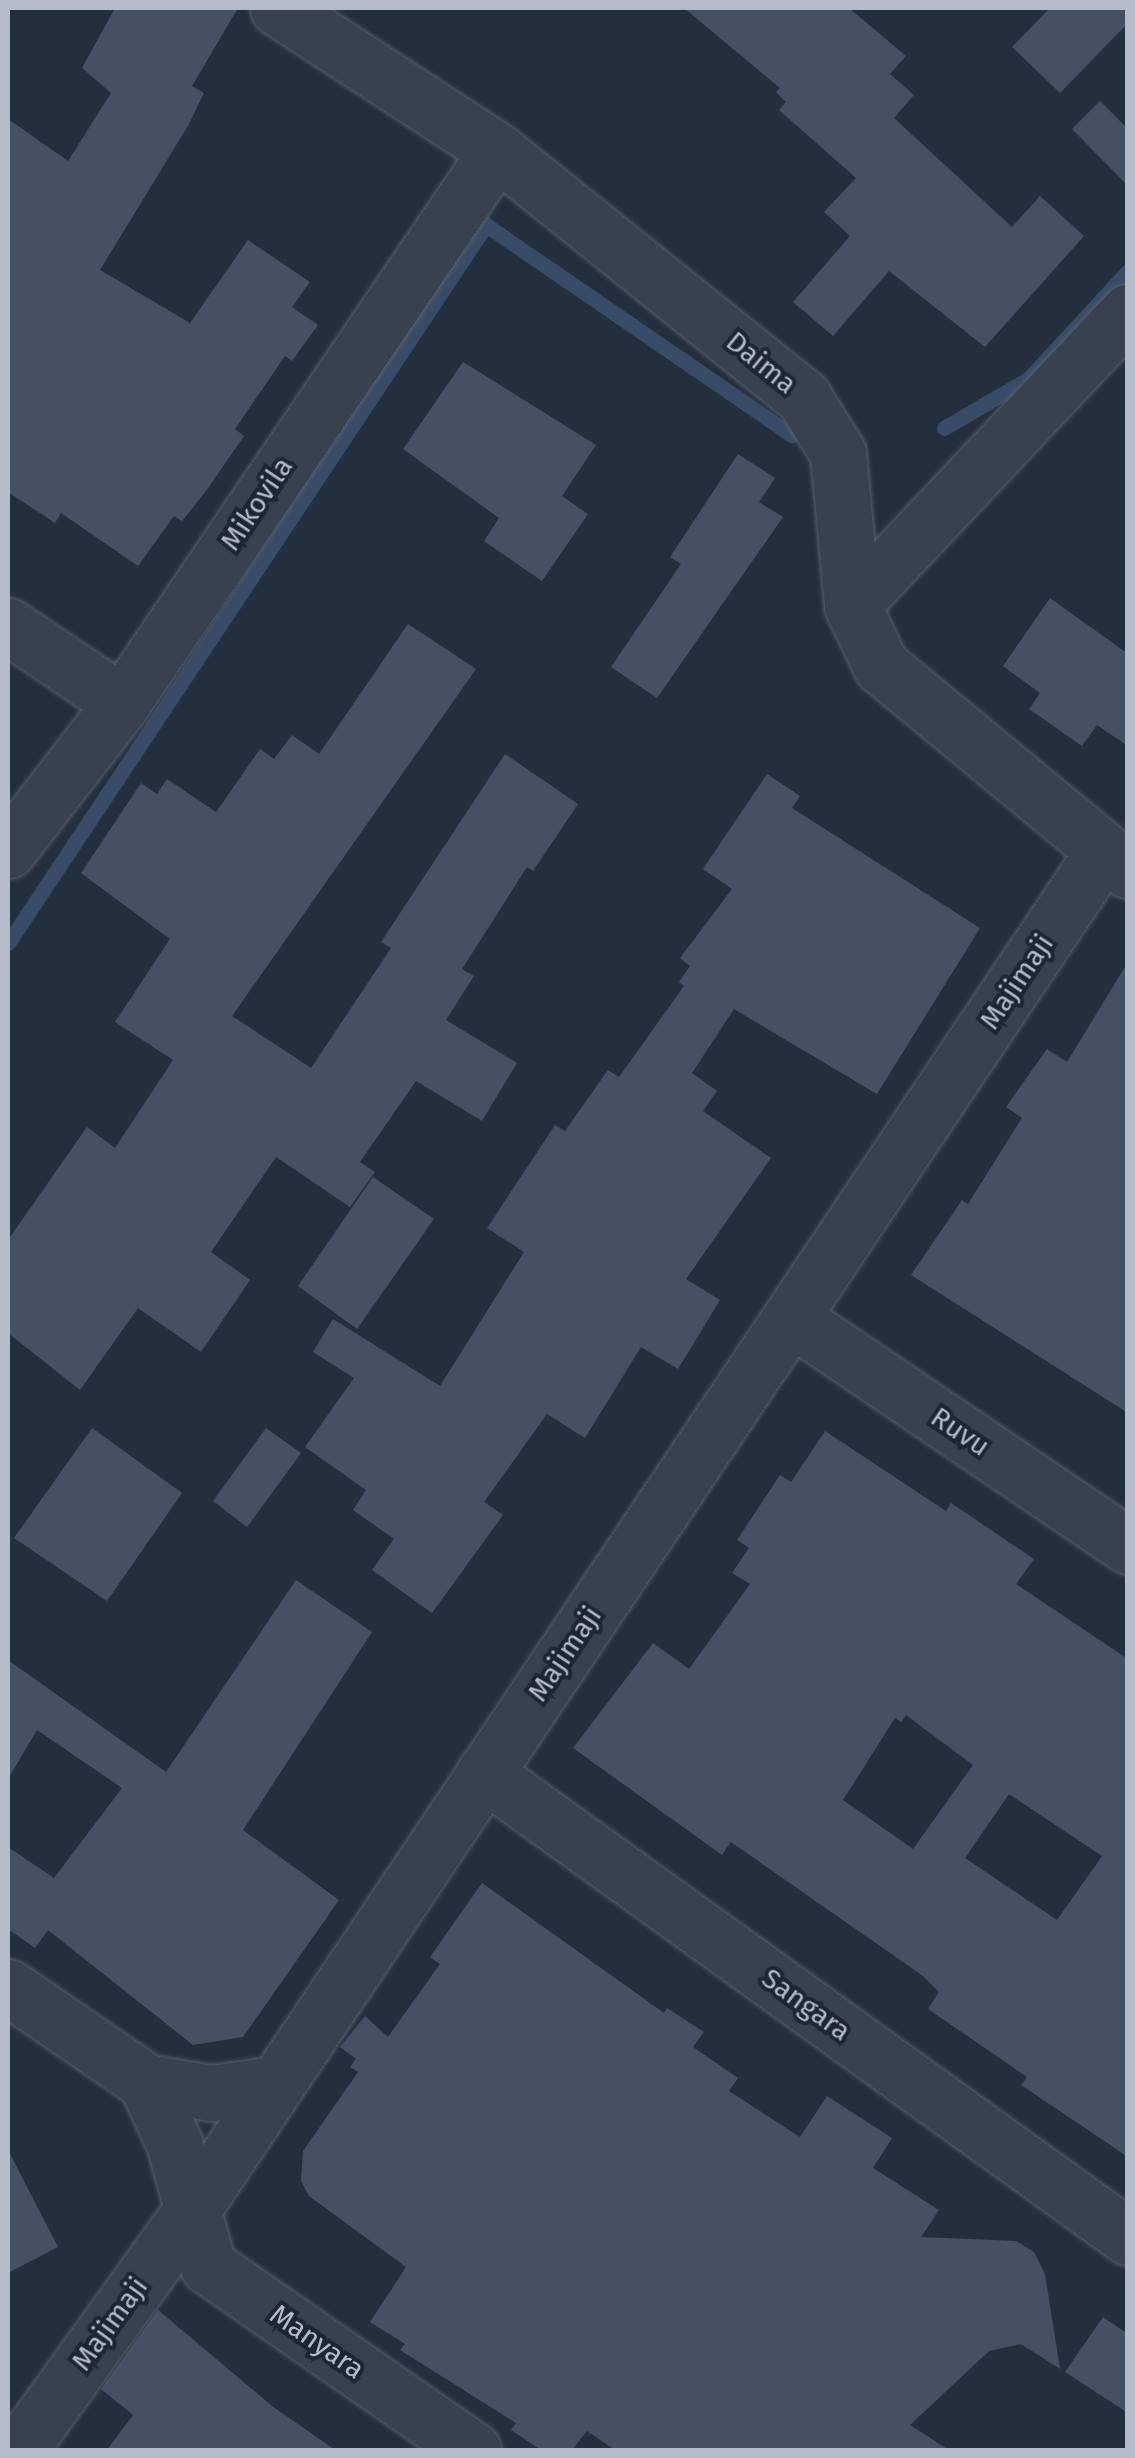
<!DOCTYPE html>
<style>
body{margin:0}
#map{position:relative;width:1135px;height:2458px;overflow:hidden;background:#242f3e;font-family:"Fira Sans",sans-serif}
div>[style]{position:absolute}
[style*='--x']{left:calc(var(--x)*1px);top:calc(var(--y)*1px);width:calc(var(--w)*1px);rotate:calc(var(--a)*1deg)}
.stream>*{height:15px;margin:-7.5px;padding:0 7.5px;transform-origin:7.5px;border-radius:7.5px;background:#394c67}
.building>*{inset:0;background:#455162}
.roads{filter:drop-shadow(0 0 2px #565f6c) drop-shadow(0 0 2px #565f6c)}
.minor>*{height:55px;margin:-27.5px;padding:0 27.5px;transform-origin:27.5px;border-radius:27.5px;background:#38414e}
span{translate:-50% -50%;white-space:nowrap;text-align:center;line-height:1.15;-webkit-text-stroke:8px #1d2633;paint-order:stroke}
.street-label{font-size:28px;color:#b4bcc9}
.frame{position:absolute;inset:0;border:10px solid #b4bcc9;pointer-events:none}
</style>
<div id="map">
<div class="stream">
<i style="--x:944;--y:428;--w:97;--a:-30.3"></i>
<i style="--x:1028;--y:379;--w:147;--a:-47.2"></i>
<i style="--x:8;--y:943;--w:863;--a:-56.35"></i>
<i style="--x:486;--y:225;--w:371;--a:34.5"></i>
</div>
<div class="building">
<i style="clip-path:polygon(115px 8px,238px 8px,192px 86px,204px 93px,189px 124px,100px 270px,190px 323px,248px 240px,310px 282px,292px 307px,318px 325px,292px 361px,285px 356px,235px 429px,244px 436px,206px 491px,182px 521px,174px 516px,138px 566px,61px 513px,55px 523px,8px 492px,8px 119px,68px 161px,111px 93px,82px 68px)"></i>
<i style="clip-path:polygon(684px 8px,849px 8px,906px 56px,890px 74px,914px 95px,894px 118px,1012px 227px,1040px 196px,1084px 236px,985px 347px,889px 271px,833px 336px,793px 302px,850px 236px,824px 212px,856px 178px,779px 110px,786px 102px,776px 92px,780px 88px)"></i>
<i style="clip-path:polygon(1050px 8px,1128px 8px,1128px 23px,1060px 93px,1012px 47px)"></i>
<i style="clip-path:polygon(1100px 101px,1128px 129px,1128px 186px,1072px 129px)"></i>
<i style="clip-path:polygon(463px 362px,596px 445px,562px 496px,588px 514px,542px 581px,484px 541px,499px 518px,403px 449px)"></i>
<i style="clip-path:polygon(738px 454px,775px 478px,759px 502px,783px 517px,657px 698px,611px 667px,681px 564px,670px 557px)"></i>
<i style="clip-path:polygon(1050px 598px,1128px 654px,1128px 746px,1097px 725px,1082px 746px,1029px 709px,1040px 693px,1003px 666px)"></i>
<i style="clip-path:polygon(408px 624px,476px 669px,232px 1016px,311px 1068px,391px 948px,381px 942px,505px 754px,578px 804px,533px 871px,527px 867px,462px 969px,474px 976px,446px 1020px,517px 1063px,482px 1121px,416px 1081px,360px 1162px,375px 1172px,350px 1207px,276px 1157px,211px 1252px,250px 1280px,201px 1352px,138px 1308px,80px 1390px,8px 1333px,8px 1240px,87px 1127px,115px 1148px,173px 1060px,115px 1022px,170px 939px,81px 873px,141px 783px,157px 794px,167px 779px,216px 812px,260px 749px,274px 759px,292px 735px,319px 754px)"></i>
<i style="clip-path:polygon(767px 774px,800px 796px,792px 808px,980px 928px,877px 1094px,734px 1009px,692px 1073px,717px 1091px,703px 1111px,771px 1158px,686px 1279px,720px 1300px,678px 1369px,641px 1347px,585px 1438px,547px 1414px,484px 1502px,503px 1515px,432px 1613px,372px 1570px,394px 1539px,353px 1510px,366px 1490px,305px 1447px,354px 1378px,313px 1352px,333px 1319px,440px 1386px,524px 1252px,487px 1228px,555px 1125px,565px 1131px,608px 1070px,619px 1077px,684px 986px,679px 982px,690px 966px,680px 958px,732px 889px,703px 869px)"></i>
<i style="clip-path:polygon(1128px 962px,1128px 1413px,911px 1275px,962px 1200px,968px 1204px,1022px 1118px,1006px 1107px,1047px 1049px,1067px 1062px)"></i>
<i style="clip-path:polygon(373px 1177px,434px 1219px,357px 1329px,298px 1286px)"></i>
<i style="clip-path:polygon(92px 1428px,182px 1493px,107px 1601px,14px 1538px)"></i>
<i style="clip-path:polygon(266px 1428px,301px 1453px,247px 1527px,213px 1501px)"></i>
<i style="clip-path:polygon(evenodd,825px 1431px,946px 1511px,951px 1503px,1034px 1559px,1016px 1584px,1128px 1659px,1128px 2157px,1021px 2085px,1027px 2077px,928px 2009px,939px 1992px,923px 1976px,731px 1842px,722px 1855px,573px 1748px,653px 1643px,689px 1669px,750px 1584px,732px 1573px,749px 1548px,737px 1540px,780px 1475px,791px 1482px,825px 1431px,906px 1715px,973px 1765px,913px 1849px,843px 1800px,895px 1718px,901px 1722px,906px 1715px,825px 1431px,1009px 1794px,1102px 1856px,1057px 1920px,965px 1858px,1009px 1794px)"></i>
<i style="clip-path:polygon(296px 1580px,372px 1632px,243px 1830px,339px 1900px,243px 2037px,193px 2045px,48px 1930px,35px 1948px,8px 1929px,8px 1847px,54px 1878px,122px 1788px,37px 1730px,8px 1779px,8px 1660px,166px 1772px)"></i>
<i style="clip-path:polygon(482px 1883px,664px 2013px,667px 2008px,704px 2032px,693px 2047px,738px 2078px,729px 2091px,800px 2137px,827px 2096px,892px 2138px,873px 2168px,939px 2210px,921px 2237px,1016px 2241px,1034px 2252px,1045px 2274px,1060px 2369px,1021px 2344px,989px 2351px,910px 2425px,949px 2450px,615px 2450px,587px 2431px,572px 2450px,541px 2450px,511px 2430px,516px 2423px,400px 2350px,405px 2344px,370px 2322px,406px 2267px,309px 2196px,301px 2181px,303px 2151px,358px 2072px,350px 2067px,356px 2059px,340px 2047px,365px 2016px,388px 2037px,440px 1964px,430px 1957px)"></i>
<i style="clip-path:polygon(8px 2150px,58px 2247px,8px 2273px)"></i>
<i style="clip-path:polygon(158px 2310px,272px 2406px,335px 2450px,107px 2450px,133px 2415px,101px 2389px)"></i>
<i style="clip-path:polygon(1103px 2317px,1128px 2334px,1128px 2413px,1065px 2372px)"></i>
</div>
<div class="roads">
<div class="minor">
<i style="--x:278;--y:8;--w:262;--a:33.1"></i>
<i style="--x:497;--y:151;--w:393;--a:38.8"></i>
<i style="--x:803;--y:397;--w:66;--a:58"></i>
<i style="--x:838;--y:453;--w:153;--a:84.7"></i>
<i style="--x:852;--y:605;--w:68;--a:64.6"></i>
<i style="--x:881;--y:666;--w:320;--a:39.6"></i>
<i style="--x:852;--y:605;--w:403;--a:-46.7"></i>
<i style="--x:8;--y:626;--w:138;--a:34"></i>
<i style="--x:8;--y:850;--w:186;--a:-52.2"></i>
<i style="--x:122;--y:703;--w:667;--a:-55.81"></i>
<i style="--x:793;--y:1319;--w:405;--a:34.1"></i>
<i style="--x:484;--y:1773;--w:794;--a:35.77"></i>
<i style="--x:8;--y:1987;--w:168;--a:34.5"></i>
<i style="--x:146;--y:2082;--w:67;--a:9.5"></i>
<i style="--x:212;--y:2093;--w:65;--a:-8"></i>
<i style="--x:146;--y:2082;--w:67;--a:65.3"></i>
<i style="--x:174;--y:2143;--w:128;--a:74.5"></i>
<i style="--x:208;--y:2266;--w:323;--a:34.8"></i>
<i style="--x:19;--y:2450;--w:296;--a:-54.2"></i>
<i style="--x:192;--y:2210;--w:1635;--a:-56.14"></i>
</div>
</div>
<div class="street-label">
<span style="left:761px;top:363px;rotate:39deg">Daima</span>
<span style="left:257px;top:504px;rotate:-56deg">Mikovila</span>
<span style="left:1017px;top:982px;rotate:-56deg">Majimaji</span>
<span style="left:960px;top:1432px;rotate:34deg">Ruvu</span>
<span style="left:565px;top:1654px;rotate:-56deg">Majimaji</span>
<span style="left:806px;top:2005px;rotate:36deg">Sangara</span>
<span style="left:110px;top:2324px;rotate:-54deg">Majimaji</span>
<span style="left:317px;top:2342px;rotate:35deg">Manyara</span>
</div>
<div class="frame"></div>
</div>
